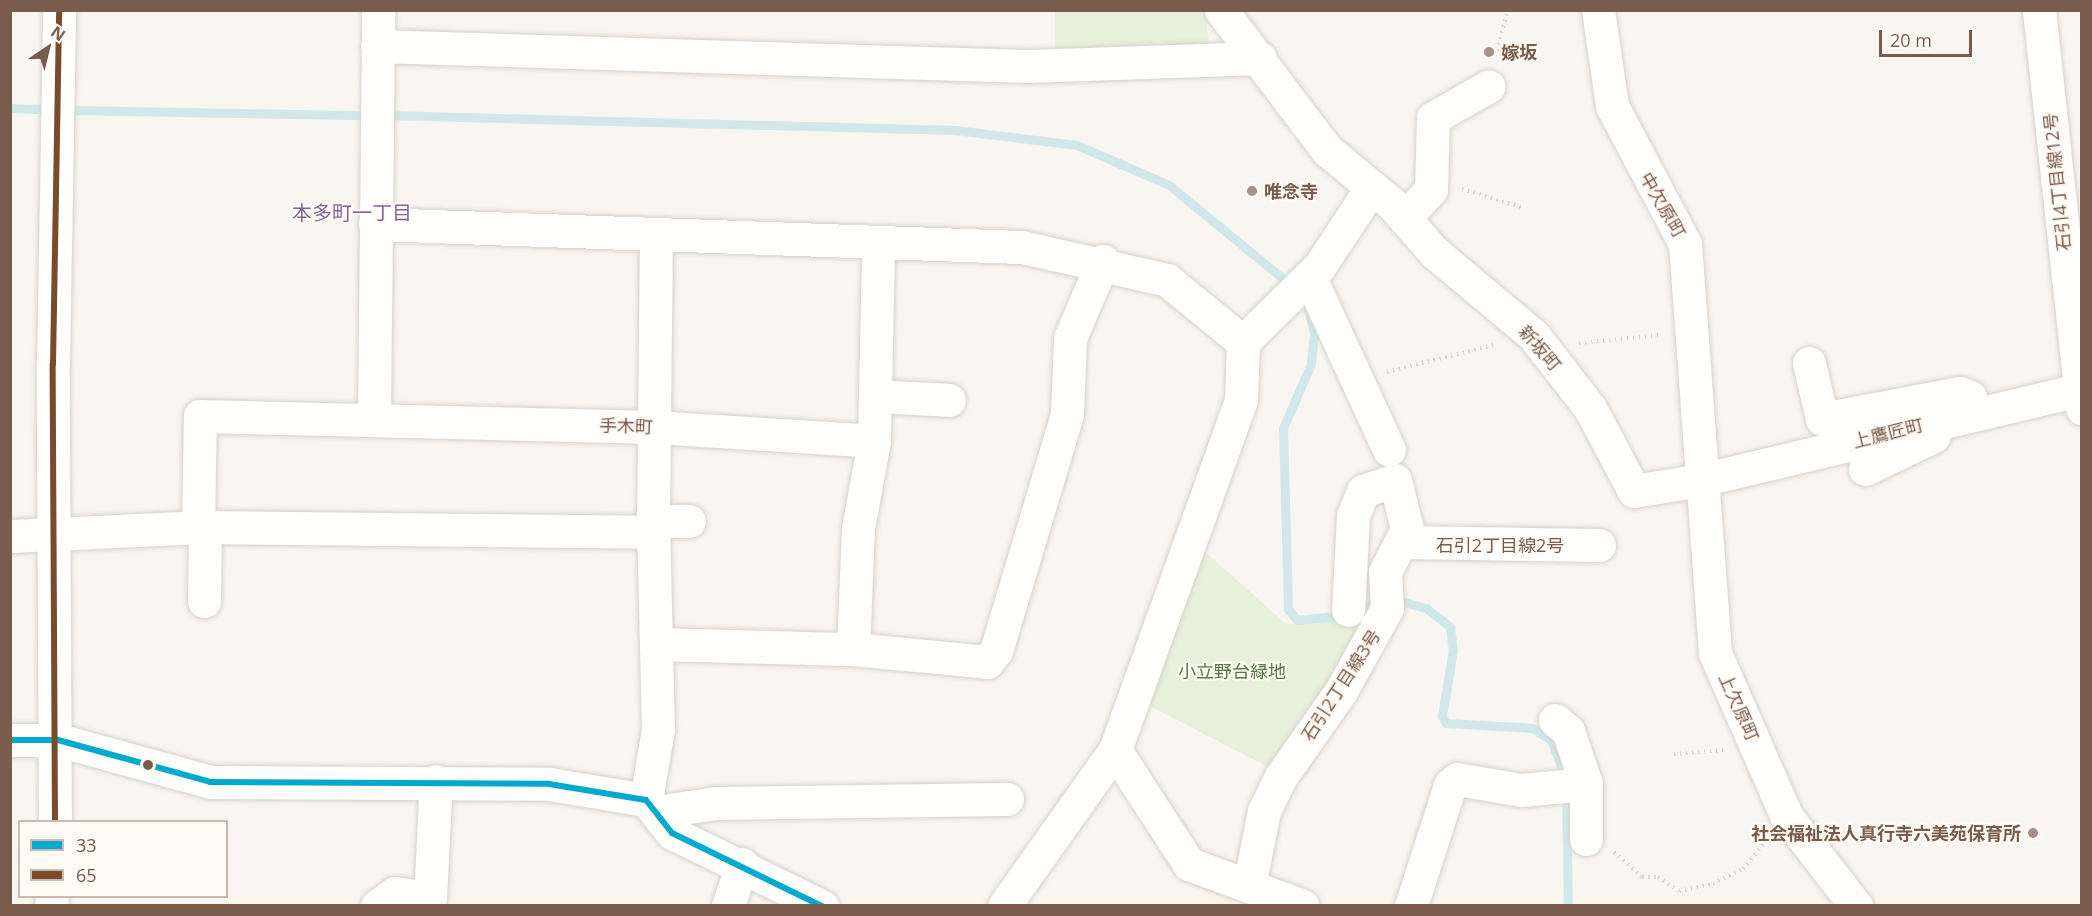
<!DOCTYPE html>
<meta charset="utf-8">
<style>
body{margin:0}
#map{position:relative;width:2092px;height:916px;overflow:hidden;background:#f9f5f0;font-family:"Open Sans","Noto Sans JP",sans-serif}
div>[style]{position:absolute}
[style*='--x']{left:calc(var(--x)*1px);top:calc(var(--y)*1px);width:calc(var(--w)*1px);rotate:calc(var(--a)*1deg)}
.green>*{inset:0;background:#e7f0db}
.stream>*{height:9px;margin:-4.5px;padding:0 4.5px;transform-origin:4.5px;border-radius:4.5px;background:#d0e8ea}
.path>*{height:4px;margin-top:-2px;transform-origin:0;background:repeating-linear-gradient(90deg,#dcd5d0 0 1.5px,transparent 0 6px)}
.roads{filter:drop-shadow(0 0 2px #d7d1cb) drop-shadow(0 0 2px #d7d1cb)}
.minor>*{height:33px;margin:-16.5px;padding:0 16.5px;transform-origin:16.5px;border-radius:16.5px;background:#fefefd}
.bus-1>*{height:6px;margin:-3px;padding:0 3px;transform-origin:3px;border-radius:3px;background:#00a9ce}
.bus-2>*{height:6px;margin:-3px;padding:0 3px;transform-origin:3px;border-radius:3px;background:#7a4b2a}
.dots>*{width:16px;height:16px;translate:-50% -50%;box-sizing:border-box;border:3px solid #fffaf3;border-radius:50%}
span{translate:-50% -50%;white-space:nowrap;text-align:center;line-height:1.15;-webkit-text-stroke:4.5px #fffaf3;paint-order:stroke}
.poi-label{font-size:18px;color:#7a5c4d;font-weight:700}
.left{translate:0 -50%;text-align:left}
.right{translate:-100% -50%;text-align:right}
.street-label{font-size:18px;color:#7a5c4d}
.park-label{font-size:18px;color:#537a41}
.neighbourhood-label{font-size:20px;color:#846695}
.frame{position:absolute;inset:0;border:12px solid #7a5c4d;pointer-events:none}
.legend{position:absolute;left:18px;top:820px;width:210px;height:78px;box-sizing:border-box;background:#fffaf3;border:2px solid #cabbb1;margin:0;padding:8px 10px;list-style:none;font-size:18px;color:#7a5c4d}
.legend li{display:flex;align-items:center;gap:12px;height:30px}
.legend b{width:30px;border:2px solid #cabbb1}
.north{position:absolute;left:18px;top:18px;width:60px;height:60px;-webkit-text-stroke:4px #fffaf3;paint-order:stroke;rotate:35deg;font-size:16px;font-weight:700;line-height:24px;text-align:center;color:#7a5c4d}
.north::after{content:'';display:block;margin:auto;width:21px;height:27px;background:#7a5c4d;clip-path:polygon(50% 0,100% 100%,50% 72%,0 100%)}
.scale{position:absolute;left:1879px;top:30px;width:93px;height:27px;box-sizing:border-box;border:3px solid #7a5c4d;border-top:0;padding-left:8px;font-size:18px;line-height:21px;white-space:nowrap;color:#7a5c4d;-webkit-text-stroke:4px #fffaf3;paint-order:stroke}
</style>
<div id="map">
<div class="green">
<i style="clip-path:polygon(1055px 11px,1205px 11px,1210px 50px,1055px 48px)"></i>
<i style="clip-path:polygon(1200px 547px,1286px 624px,1354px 619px,1367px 613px,1372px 626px,1270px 768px,1144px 703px)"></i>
</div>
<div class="stream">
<i style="--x:10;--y:108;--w:33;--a:2"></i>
<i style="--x:66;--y:110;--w:297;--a:1"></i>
<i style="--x:385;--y:115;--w:571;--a:1.5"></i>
<i style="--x:956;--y:130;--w:122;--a:7.1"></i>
<i style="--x:1077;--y:145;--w:100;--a:23.5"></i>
<i style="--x:1169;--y:185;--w:153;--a:39.4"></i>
<i style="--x:1308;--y:307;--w:28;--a:77"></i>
<i style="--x:1314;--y:334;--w:30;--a:96"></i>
<i style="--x:1311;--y:364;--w:70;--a:113.6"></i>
<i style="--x:1283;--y:428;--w:181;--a:88.4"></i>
<i style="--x:1288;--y:609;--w:14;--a:51"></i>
<i style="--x:1297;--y:620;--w:49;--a:-5.8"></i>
<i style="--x:1346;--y:615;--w:37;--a:-22"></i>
<i style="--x:1394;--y:599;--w:33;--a:16"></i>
<i style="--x:1426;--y:608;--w:31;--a:38"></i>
<i style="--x:1450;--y:627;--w:23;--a:83"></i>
<i style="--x:1453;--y:650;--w:67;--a:99.5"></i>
<i style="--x:1442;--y:716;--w:8;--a:60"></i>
<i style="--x:1446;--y:723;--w:86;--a:3.3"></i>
<i style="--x:1532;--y:728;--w:22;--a:32"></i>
<i style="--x:1551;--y:740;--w:36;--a:69"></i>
<i style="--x:1566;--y:795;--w:111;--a:89"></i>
</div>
<div class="path">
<i style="--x:1495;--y:56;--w:48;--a:-74.2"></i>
<i style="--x:1462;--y:189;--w:65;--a:17"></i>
<i style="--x:1579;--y:343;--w:82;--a:-5.6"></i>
<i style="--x:1387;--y:372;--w:110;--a:-14.2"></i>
<i style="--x:1674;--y:754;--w:50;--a:-4.6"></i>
<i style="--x:1614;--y:852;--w:38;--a:42"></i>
<i style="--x:1642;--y:877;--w:16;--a:0"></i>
<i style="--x:1658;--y:877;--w:25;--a:34"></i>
<i style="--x:1679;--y:891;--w:35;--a:-12"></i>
<i style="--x:1713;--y:884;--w:34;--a:-27"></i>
<i style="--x:1743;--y:869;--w:35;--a:-51"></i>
</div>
<div class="roads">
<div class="minor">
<i style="--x:1221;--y:10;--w:176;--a:52.9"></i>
<i style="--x:1327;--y:150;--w:85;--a:39.7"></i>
<i style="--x:1392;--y:204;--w:64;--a:48.8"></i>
<i style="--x:1434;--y:252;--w:131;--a:40"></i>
<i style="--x:1534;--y:336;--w:91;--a:52.1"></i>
<i style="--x:1590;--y:408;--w:94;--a:62.1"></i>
<i style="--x:1634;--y:491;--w:68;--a:-9.3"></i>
<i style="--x:1701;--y:480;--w:392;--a:-13.4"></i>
<i style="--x:1598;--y:10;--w:97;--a:81.7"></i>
<i style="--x:1612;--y:106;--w:156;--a:62.1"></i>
<i style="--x:1685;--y:244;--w:410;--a:85.8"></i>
<i style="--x:1715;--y:653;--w:179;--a:66.3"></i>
<i style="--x:1787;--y:817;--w:113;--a:52.2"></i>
<i style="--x:2039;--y:10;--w:401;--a:83.8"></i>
<i style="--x:377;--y:46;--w:652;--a:1.76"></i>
<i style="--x:1029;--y:66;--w:231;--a:-2"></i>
<i style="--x:1405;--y:218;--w:39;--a:-48"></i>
<i style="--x:1431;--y:189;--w:71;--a:-88.4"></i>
<i style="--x:1433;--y:118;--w:64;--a:-29.7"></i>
<i style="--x:375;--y:224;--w:647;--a:2.04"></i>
<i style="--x:1022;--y:247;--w:149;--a:12.8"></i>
<i style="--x:1167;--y:280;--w:98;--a:39.2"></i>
<i style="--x:1310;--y:278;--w:189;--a:65.3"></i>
<i style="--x:1809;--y:363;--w:57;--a:76.9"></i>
<i style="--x:1822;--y:419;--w:140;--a:-10.7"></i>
<i style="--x:1960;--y:393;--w:11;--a:22"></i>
<i style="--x:876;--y:396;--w:73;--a:3.1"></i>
<i style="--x:374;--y:418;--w:408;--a:-89.4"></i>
<i style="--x:1865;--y:469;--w:76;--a:-25.6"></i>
<i style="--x:653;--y:521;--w:36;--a:0"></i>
<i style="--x:198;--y:527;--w:111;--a:-89"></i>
<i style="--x:200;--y:416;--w:454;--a:1.4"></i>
<i style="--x:654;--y:427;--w:220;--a:3.6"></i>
<i style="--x:10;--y:536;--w:188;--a:-2.7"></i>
<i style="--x:198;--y:527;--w:455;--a:0.6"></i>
<i style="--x:1402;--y:542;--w:197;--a:0.9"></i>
<i style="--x:204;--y:601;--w:74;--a:-89.2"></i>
<i style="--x:656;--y:644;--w:197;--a:1.5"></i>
<i style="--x:853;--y:649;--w:135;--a:5.5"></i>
<i style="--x:987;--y:662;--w:14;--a:-51"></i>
<i style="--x:996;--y:651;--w:247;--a:-73.3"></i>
<i style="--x:1067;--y:414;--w:76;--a:-87.7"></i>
<i style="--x:1070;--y:338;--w:84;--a:-66.8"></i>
<i style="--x:853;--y:649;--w:121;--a:-87.6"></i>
<i style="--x:858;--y:528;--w:88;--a:-79.6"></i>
<i style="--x:874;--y:441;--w:199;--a:-88.8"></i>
<i style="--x:1555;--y:720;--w:17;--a:40"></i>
<i style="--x:1568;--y:731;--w:56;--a:71.2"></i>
<i style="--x:1586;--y:784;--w:55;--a:90"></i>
<i style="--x:10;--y:740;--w:48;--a:0"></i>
<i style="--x:58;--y:740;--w:158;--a:15.4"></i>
<i style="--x:210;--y:782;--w:339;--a:0.3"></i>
<i style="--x:549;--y:784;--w:98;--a:9.4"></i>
<i style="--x:646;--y:800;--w:42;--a:51.8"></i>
<i style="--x:672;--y:833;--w:167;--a:26"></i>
<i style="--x:1115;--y:750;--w:136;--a:57"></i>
<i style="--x:1189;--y:864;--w:121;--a:20.2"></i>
<i style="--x:646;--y:800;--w:72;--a:-80.4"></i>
<i style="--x:658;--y:729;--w:208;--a:-91.4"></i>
<i style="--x:653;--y:521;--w:285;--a:-89.4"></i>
<i style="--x:656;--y:812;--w:61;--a:-8.5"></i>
<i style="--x:716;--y:803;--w:291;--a:-0.8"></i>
<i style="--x:55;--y:822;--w:458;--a:-90.3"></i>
<i style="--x:53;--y:364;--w:354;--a:-89"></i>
<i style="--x:1249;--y:886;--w:76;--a:-78.7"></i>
<i style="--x:1264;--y:811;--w:37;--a:-64"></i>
<i style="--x:1280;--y:778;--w:106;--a:-55"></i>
<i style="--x:1341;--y:691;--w:95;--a:-61"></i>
<i style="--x:1387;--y:608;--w:36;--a:-93"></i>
<i style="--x:1385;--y:572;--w:48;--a:-62.9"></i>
<i style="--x:1407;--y:529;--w:50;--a:-103.8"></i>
<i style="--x:1395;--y:480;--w:34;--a:161"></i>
<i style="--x:1363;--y:491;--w:27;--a:112"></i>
<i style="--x:1353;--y:516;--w:94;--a:93"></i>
<i style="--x:51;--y:906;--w:10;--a:-84"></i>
<i style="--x:377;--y:906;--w:22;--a:-36"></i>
<i style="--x:395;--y:893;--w:35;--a:8"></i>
<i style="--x:430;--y:898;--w:117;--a:-87.1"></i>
<i style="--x:728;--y:906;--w:44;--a:-71.6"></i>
<i style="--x:1004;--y:906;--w:191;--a:-54.6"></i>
<i style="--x:1115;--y:750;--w:372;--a:-70.2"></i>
<i style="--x:1241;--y:400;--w:58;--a:-88"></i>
<i style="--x:1243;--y:342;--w:107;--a:-44.6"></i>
<i style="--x:1319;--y:267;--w:96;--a:-56.5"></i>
<i style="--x:1411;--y:906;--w:127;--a:-72.1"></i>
<i style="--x:1450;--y:785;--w:9;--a:-41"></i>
<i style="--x:1457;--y:779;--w:65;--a:9.8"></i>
<i style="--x:1521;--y:790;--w:65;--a:-5.3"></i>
</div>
</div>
<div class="bus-1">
<i style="--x:10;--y:740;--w:48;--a:0"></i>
<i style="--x:58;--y:740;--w:158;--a:15.4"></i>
<i style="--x:210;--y:782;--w:339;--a:0.3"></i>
<i style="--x:549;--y:784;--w:98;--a:9.4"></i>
<i style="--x:646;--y:800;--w:42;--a:51.8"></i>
<i style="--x:672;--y:833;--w:167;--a:26"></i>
</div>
<div class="bus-2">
<i style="--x:55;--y:822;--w:458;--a:-90.3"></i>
<i style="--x:53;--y:364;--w:354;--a:-89"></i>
</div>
<div class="dots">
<i style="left:1489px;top:52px;background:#a69286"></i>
<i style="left:1252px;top:191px;background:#a69286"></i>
<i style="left:148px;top:765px;background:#7a5c4d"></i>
<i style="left:2033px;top:833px;background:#a69286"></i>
</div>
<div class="poi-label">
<span class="left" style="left:1501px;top:52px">嫁坂</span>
<span class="left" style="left:1264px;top:191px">唯念寺</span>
<span class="right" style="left:2021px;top:833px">社会福祉法人真行寺六美苑保育所</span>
</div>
<div class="street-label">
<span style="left:2057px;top:182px;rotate:-96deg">石引4丁目線12号</span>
<span style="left:1663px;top:205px;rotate:60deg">中欠原町</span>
<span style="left:1540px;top:348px;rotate:49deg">新坂町</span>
<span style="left:626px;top:426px;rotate:2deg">手木町</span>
<span style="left:1888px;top:433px;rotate:-14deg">上鷹匠町</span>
<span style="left:1500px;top:545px">石引2丁目線2号</span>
<span style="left:1341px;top:685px;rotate:-57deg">石引2丁目線3号</span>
<span style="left:1739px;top:707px;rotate:66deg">上欠原町</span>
</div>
<div class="park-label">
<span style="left:1232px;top:671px">小立野台緑地</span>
</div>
<div class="neighbourhood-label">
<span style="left:352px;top:212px">本多町一丁目</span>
</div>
<div class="frame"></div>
<ul class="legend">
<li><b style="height:8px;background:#00a9ce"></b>33</li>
<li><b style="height:8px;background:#7a4b2a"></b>65</li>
</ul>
<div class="north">N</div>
<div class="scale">20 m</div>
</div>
